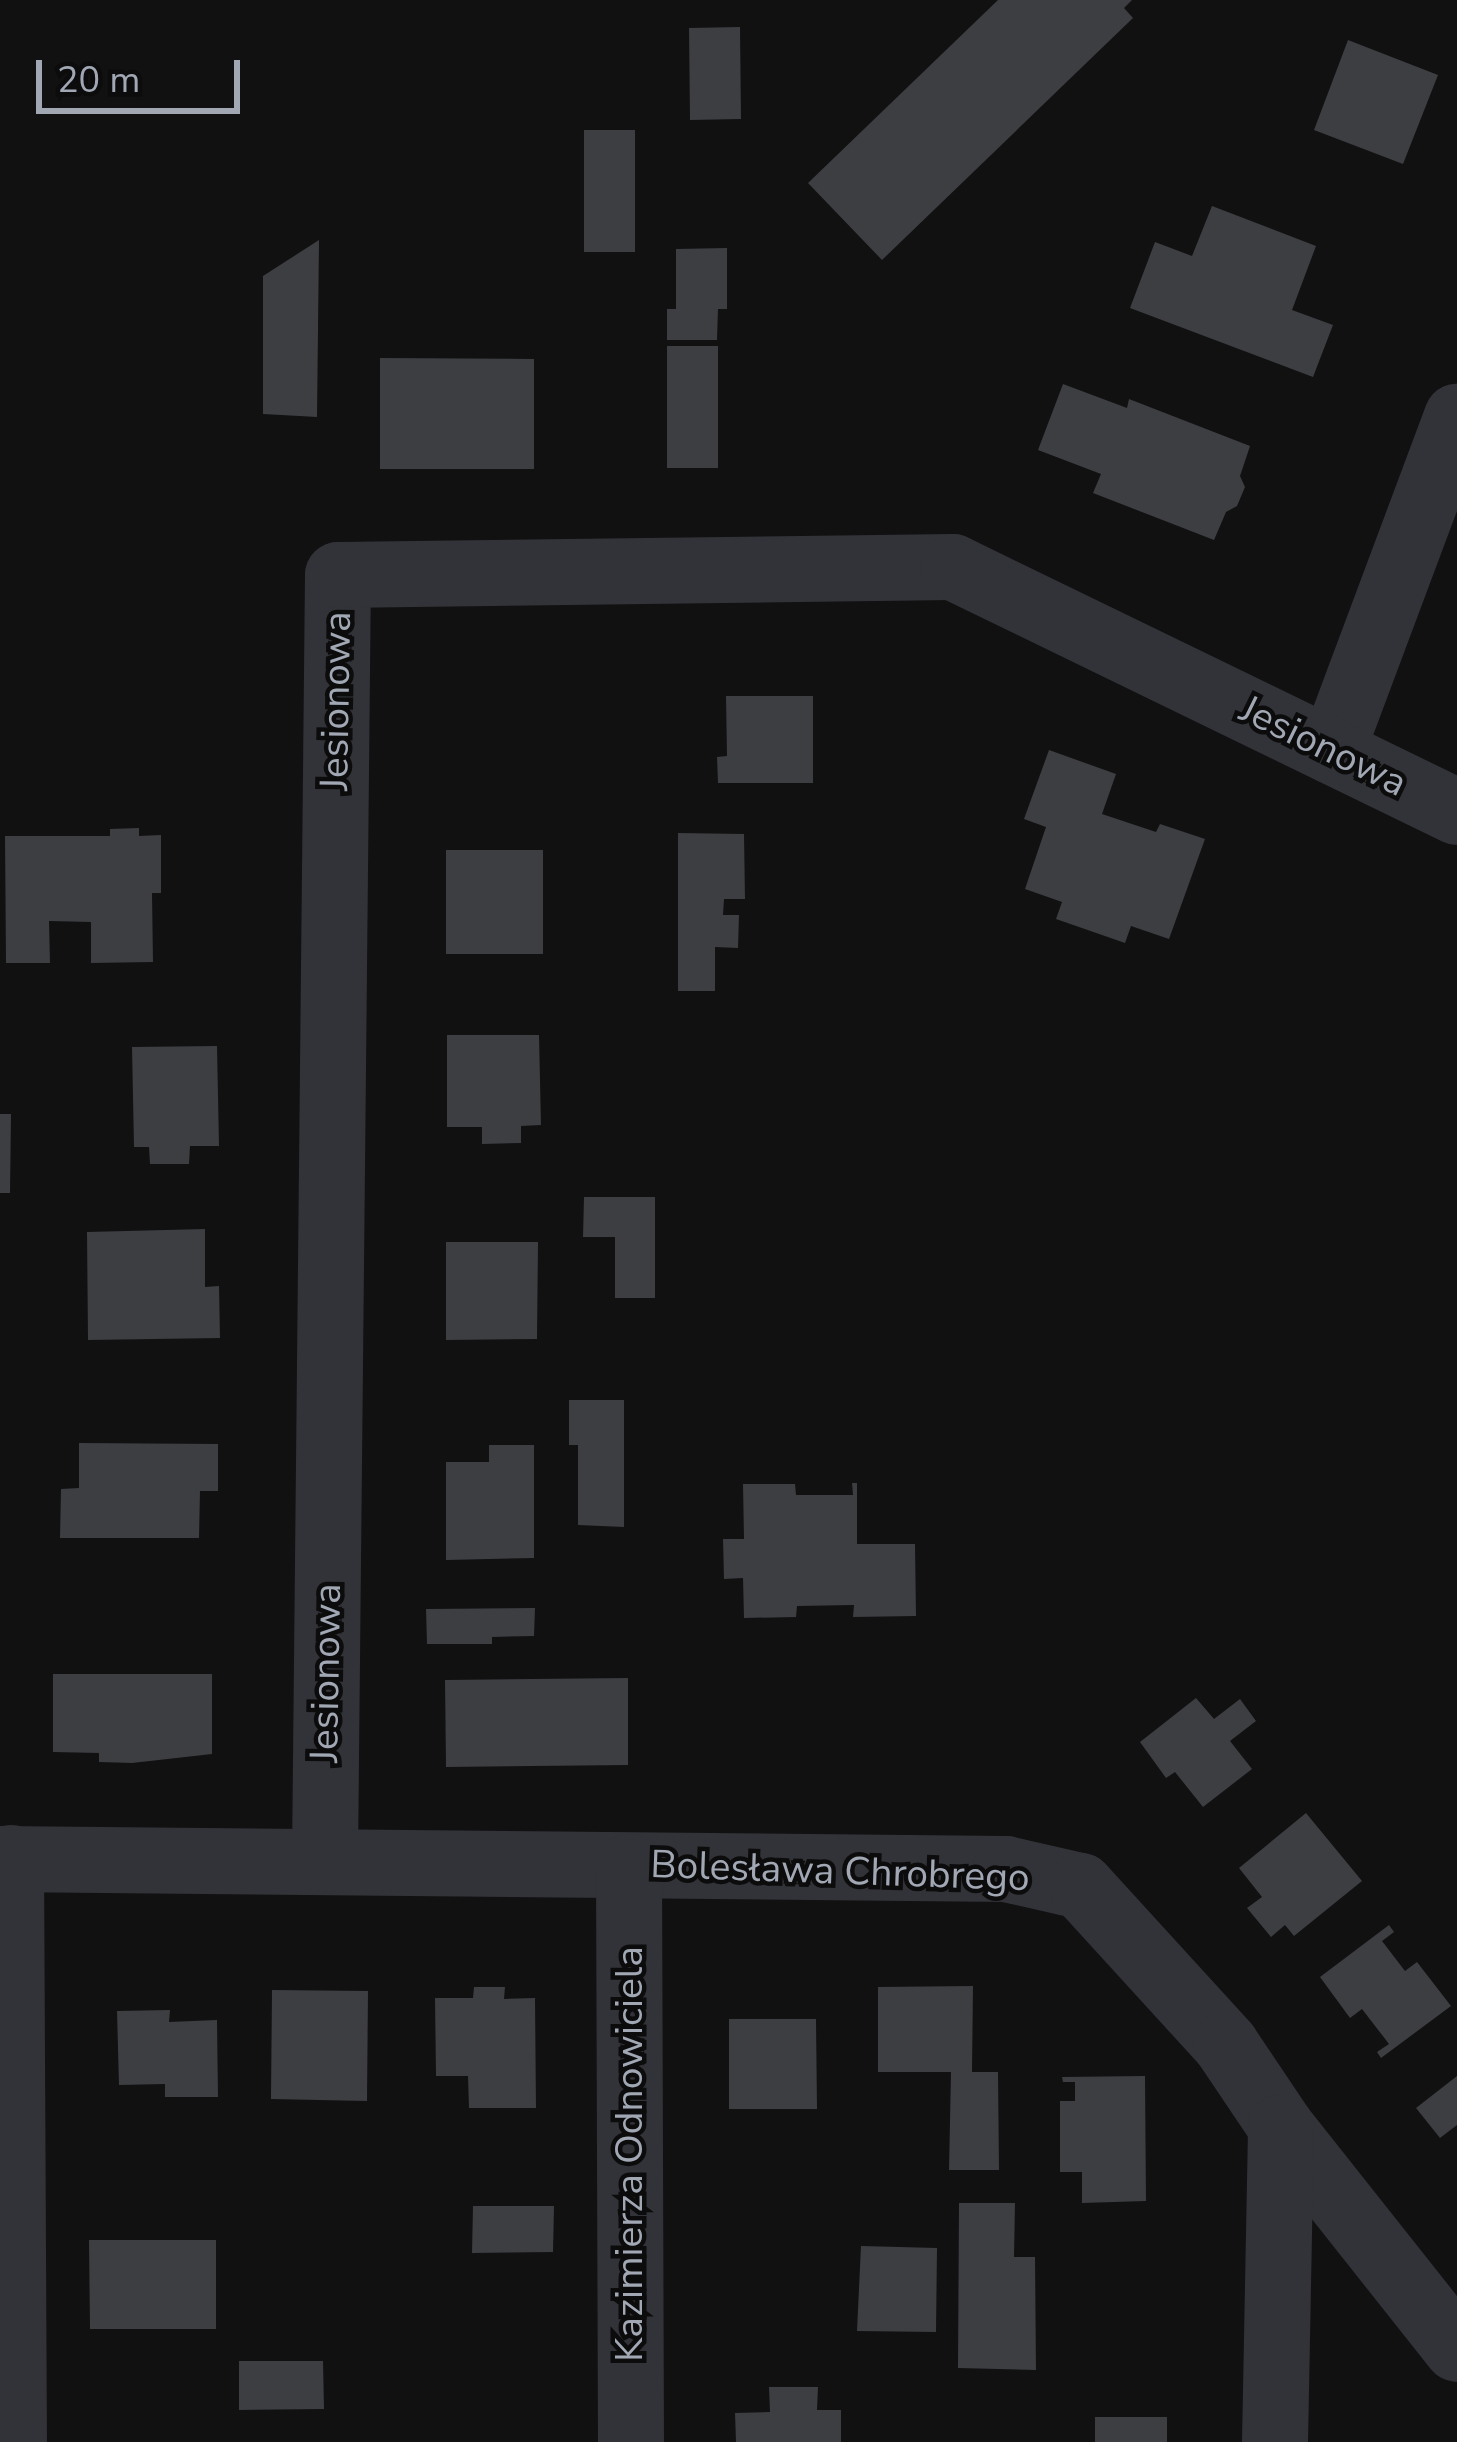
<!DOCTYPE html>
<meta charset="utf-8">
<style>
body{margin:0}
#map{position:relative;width:1457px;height:2442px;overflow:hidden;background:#111112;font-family:"Nunito Sans",sans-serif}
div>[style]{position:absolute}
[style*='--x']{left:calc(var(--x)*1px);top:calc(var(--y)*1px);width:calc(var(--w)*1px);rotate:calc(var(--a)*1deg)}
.building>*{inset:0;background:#3d3e42}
.minor>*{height:66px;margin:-33px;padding:0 33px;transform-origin:33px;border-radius:33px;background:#323338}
span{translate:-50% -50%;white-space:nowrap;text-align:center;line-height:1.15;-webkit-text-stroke:9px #0c0c0d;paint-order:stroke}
.street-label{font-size:39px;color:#a1a8b4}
.scale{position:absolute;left:36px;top:60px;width:204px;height:54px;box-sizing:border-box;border:6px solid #a1a8b4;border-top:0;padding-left:15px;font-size:36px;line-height:42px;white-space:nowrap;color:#a1a8b4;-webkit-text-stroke:9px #0c0c0d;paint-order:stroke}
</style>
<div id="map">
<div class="building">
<i style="clip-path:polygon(998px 0,1132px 0,1124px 8px,1133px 18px,882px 260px,808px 183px)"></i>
<i style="clip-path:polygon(740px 27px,741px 119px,690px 120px,689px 28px)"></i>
<i style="clip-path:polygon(1348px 40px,1438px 75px,1403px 164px,1314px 130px)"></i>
<i style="clip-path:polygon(584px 130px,635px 130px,635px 252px,584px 252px)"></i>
<i style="clip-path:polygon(1212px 206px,1316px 246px,1292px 310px,1333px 325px,1313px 377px,1130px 308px,1155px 242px,1192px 256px)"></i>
<i style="clip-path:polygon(319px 240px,317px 417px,263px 414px,263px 276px)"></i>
<i style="clip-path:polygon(727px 248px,727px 309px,718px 309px,717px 340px,667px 340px,667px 309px,676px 309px,676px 249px)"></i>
<i style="clip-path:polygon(667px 346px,718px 346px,718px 468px,667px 468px)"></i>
<i style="clip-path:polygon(380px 358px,534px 359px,534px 469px,380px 469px)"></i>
<i style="clip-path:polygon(1063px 384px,1127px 408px,1129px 399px,1250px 446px,1240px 476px,1245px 487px,1237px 506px,1226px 512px,1214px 540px,1093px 493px,1101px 474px,1038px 450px)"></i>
<i style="clip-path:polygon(726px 696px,813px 696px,813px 783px,718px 783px,717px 757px,727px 756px)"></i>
<i style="clip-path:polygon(1049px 750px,1116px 774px,1102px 814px,1156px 832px,1160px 824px,1205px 839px,1169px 939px,1131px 926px,1125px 943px,1056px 919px,1062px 902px,1025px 889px,1046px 827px,1024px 819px)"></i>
<i style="clip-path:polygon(139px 828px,139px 836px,161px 835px,161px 893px,152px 893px,153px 962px,91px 963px,91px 922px,49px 921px,50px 963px,6px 963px,5px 836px,110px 836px,110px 829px)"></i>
<i style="clip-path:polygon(678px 833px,744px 834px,745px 899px,724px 899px,723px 915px,739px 915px,738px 948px,715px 947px,715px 991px,678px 991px)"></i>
<i style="clip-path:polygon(446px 850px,543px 850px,543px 954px,446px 954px)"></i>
<i style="clip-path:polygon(447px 1035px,539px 1035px,541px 1125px,521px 1126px,521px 1143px,482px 1144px,482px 1127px,447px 1127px)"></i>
<i style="clip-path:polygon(217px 1046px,219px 1146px,190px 1146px,189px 1164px,150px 1164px,149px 1147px,134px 1147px,132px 1047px)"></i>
<i style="clip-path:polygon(0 1114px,11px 1114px,10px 1193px,0 1193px)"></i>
<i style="clip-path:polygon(584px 1197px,655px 1197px,655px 1298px,615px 1298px,615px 1237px,583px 1237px)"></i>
<i style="clip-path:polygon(205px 1229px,205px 1287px,219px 1286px,220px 1338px,88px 1340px,87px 1232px)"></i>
<i style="clip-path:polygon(446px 1242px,538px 1242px,537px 1339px,446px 1340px)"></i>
<i style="clip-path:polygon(569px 1400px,624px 1400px,624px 1527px,578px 1525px,578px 1445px,569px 1445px)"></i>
<i style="clip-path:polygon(79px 1443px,218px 1444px,218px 1491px,200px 1491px,199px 1538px,60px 1538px,61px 1489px,79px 1488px)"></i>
<i style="clip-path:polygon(489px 1445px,534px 1445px,534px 1558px,446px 1560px,446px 1462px,489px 1462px)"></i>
<i style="clip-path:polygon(852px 1483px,857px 1483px,857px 1544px,915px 1544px,916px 1616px,853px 1617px,854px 1605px,797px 1606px,796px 1617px,744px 1618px,743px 1578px,724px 1579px,723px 1539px,744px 1539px,743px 1484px,795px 1484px,796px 1495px,853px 1495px)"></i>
<i style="clip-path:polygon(535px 1608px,534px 1636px,492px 1637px,492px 1644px,427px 1644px,426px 1609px)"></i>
<i style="clip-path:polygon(53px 1674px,212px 1674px,212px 1754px,132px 1763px,99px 1762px,99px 1753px,53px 1752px)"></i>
<i style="clip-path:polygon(628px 1678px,628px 1765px,446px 1767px,445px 1680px)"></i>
<i style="clip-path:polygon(1196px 1698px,1214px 1719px,1240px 1699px,1256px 1721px,1230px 1741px,1252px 1769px,1203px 1807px,1175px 1772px,1166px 1778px,1140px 1742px)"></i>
<i style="clip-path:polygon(1306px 1813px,1362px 1881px,1294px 1936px,1285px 1925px,1271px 1937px,1247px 1908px,1262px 1897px,1239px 1868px)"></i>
<i style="clip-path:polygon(1389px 1925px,1394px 1932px,1382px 1941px,1405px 1971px,1417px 1962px,1451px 2006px,1381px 2058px,1377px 2052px,1389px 2044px,1362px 2009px,1350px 2018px,1320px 1977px)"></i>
<i style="clip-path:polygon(973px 1986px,972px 2072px,998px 2072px,999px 2170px,949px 2170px,951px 2072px,878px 2072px,878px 1987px)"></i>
<i style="clip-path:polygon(474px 1987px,505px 1987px,504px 1999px,535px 1998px,536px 2108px,469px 2108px,468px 2076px,436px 2076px,435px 1998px,473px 1998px)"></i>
<i style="clip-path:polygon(272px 1990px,368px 1991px,367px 2101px,271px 2099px)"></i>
<i style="clip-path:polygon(170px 2010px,169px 2022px,217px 2020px,218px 2097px,165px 2097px,165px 2084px,119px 2085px,117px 2011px)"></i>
<i style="clip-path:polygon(729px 2019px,816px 2019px,817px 2109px,729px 2109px)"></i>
<i style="clip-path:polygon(1145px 2076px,1146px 2201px,1082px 2203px,1082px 2172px,1060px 2172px,1060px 2101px,1075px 2101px,1075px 2082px,1063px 2082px,1062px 2077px)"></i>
<i style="clip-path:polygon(1457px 2076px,1457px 2125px,1440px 2138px,1416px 2108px)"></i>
<i style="clip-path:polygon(959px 2203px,1015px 2203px,1014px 2257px,1035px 2257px,1036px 2370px,958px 2368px)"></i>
<i style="clip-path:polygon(473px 2206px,554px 2206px,553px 2252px,472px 2253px)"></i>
<i style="clip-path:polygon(89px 2240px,216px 2240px,216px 2329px,90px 2329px)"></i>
<i style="clip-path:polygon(861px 2246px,937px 2248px,936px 2332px,857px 2331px)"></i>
<i style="clip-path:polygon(239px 2361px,323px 2361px,324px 2409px,239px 2410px)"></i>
<i style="clip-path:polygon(769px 2387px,818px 2387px,817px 2410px,841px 2410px,841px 2442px,736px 2442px,735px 2413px,770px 2412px)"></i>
<i style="clip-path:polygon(1095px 2417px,1167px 2417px,1167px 2442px,1095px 2442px)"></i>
</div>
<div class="minor">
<i style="--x:1332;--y:751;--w:357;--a:-69.5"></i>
<i style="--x:11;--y:1858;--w:584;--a:89.71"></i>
<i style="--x:325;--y:1858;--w:1283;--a:-89.42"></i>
<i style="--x:338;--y:575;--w:615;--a:-0.75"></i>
<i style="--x:953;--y:567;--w:560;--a:25.92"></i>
<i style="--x:0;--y:1859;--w:1006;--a:0.57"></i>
<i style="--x:1006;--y:1869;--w:77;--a:12.8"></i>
<i style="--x:1081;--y:1886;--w:215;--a:47.6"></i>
<i style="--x:1226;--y:2045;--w:99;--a:56.1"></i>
<i style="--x:1281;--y:2127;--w:283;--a:51.6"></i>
<i style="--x:629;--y:1867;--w:575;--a:89.8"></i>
<i style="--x:1275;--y:2442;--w:315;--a:-88.9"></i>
</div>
<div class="street-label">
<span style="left:337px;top:701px;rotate:-89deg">Jesionowa</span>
<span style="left:1323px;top:747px;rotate:26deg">Jesionowa</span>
<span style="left:327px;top:1673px;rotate:-89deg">Jesionowa</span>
<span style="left:840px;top:1872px;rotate:2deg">Bolesława Chrobrego</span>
<span style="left:630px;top:2154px;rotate:-90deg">Kazimierza Odnowiciela</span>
</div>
<div class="scale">20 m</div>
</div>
